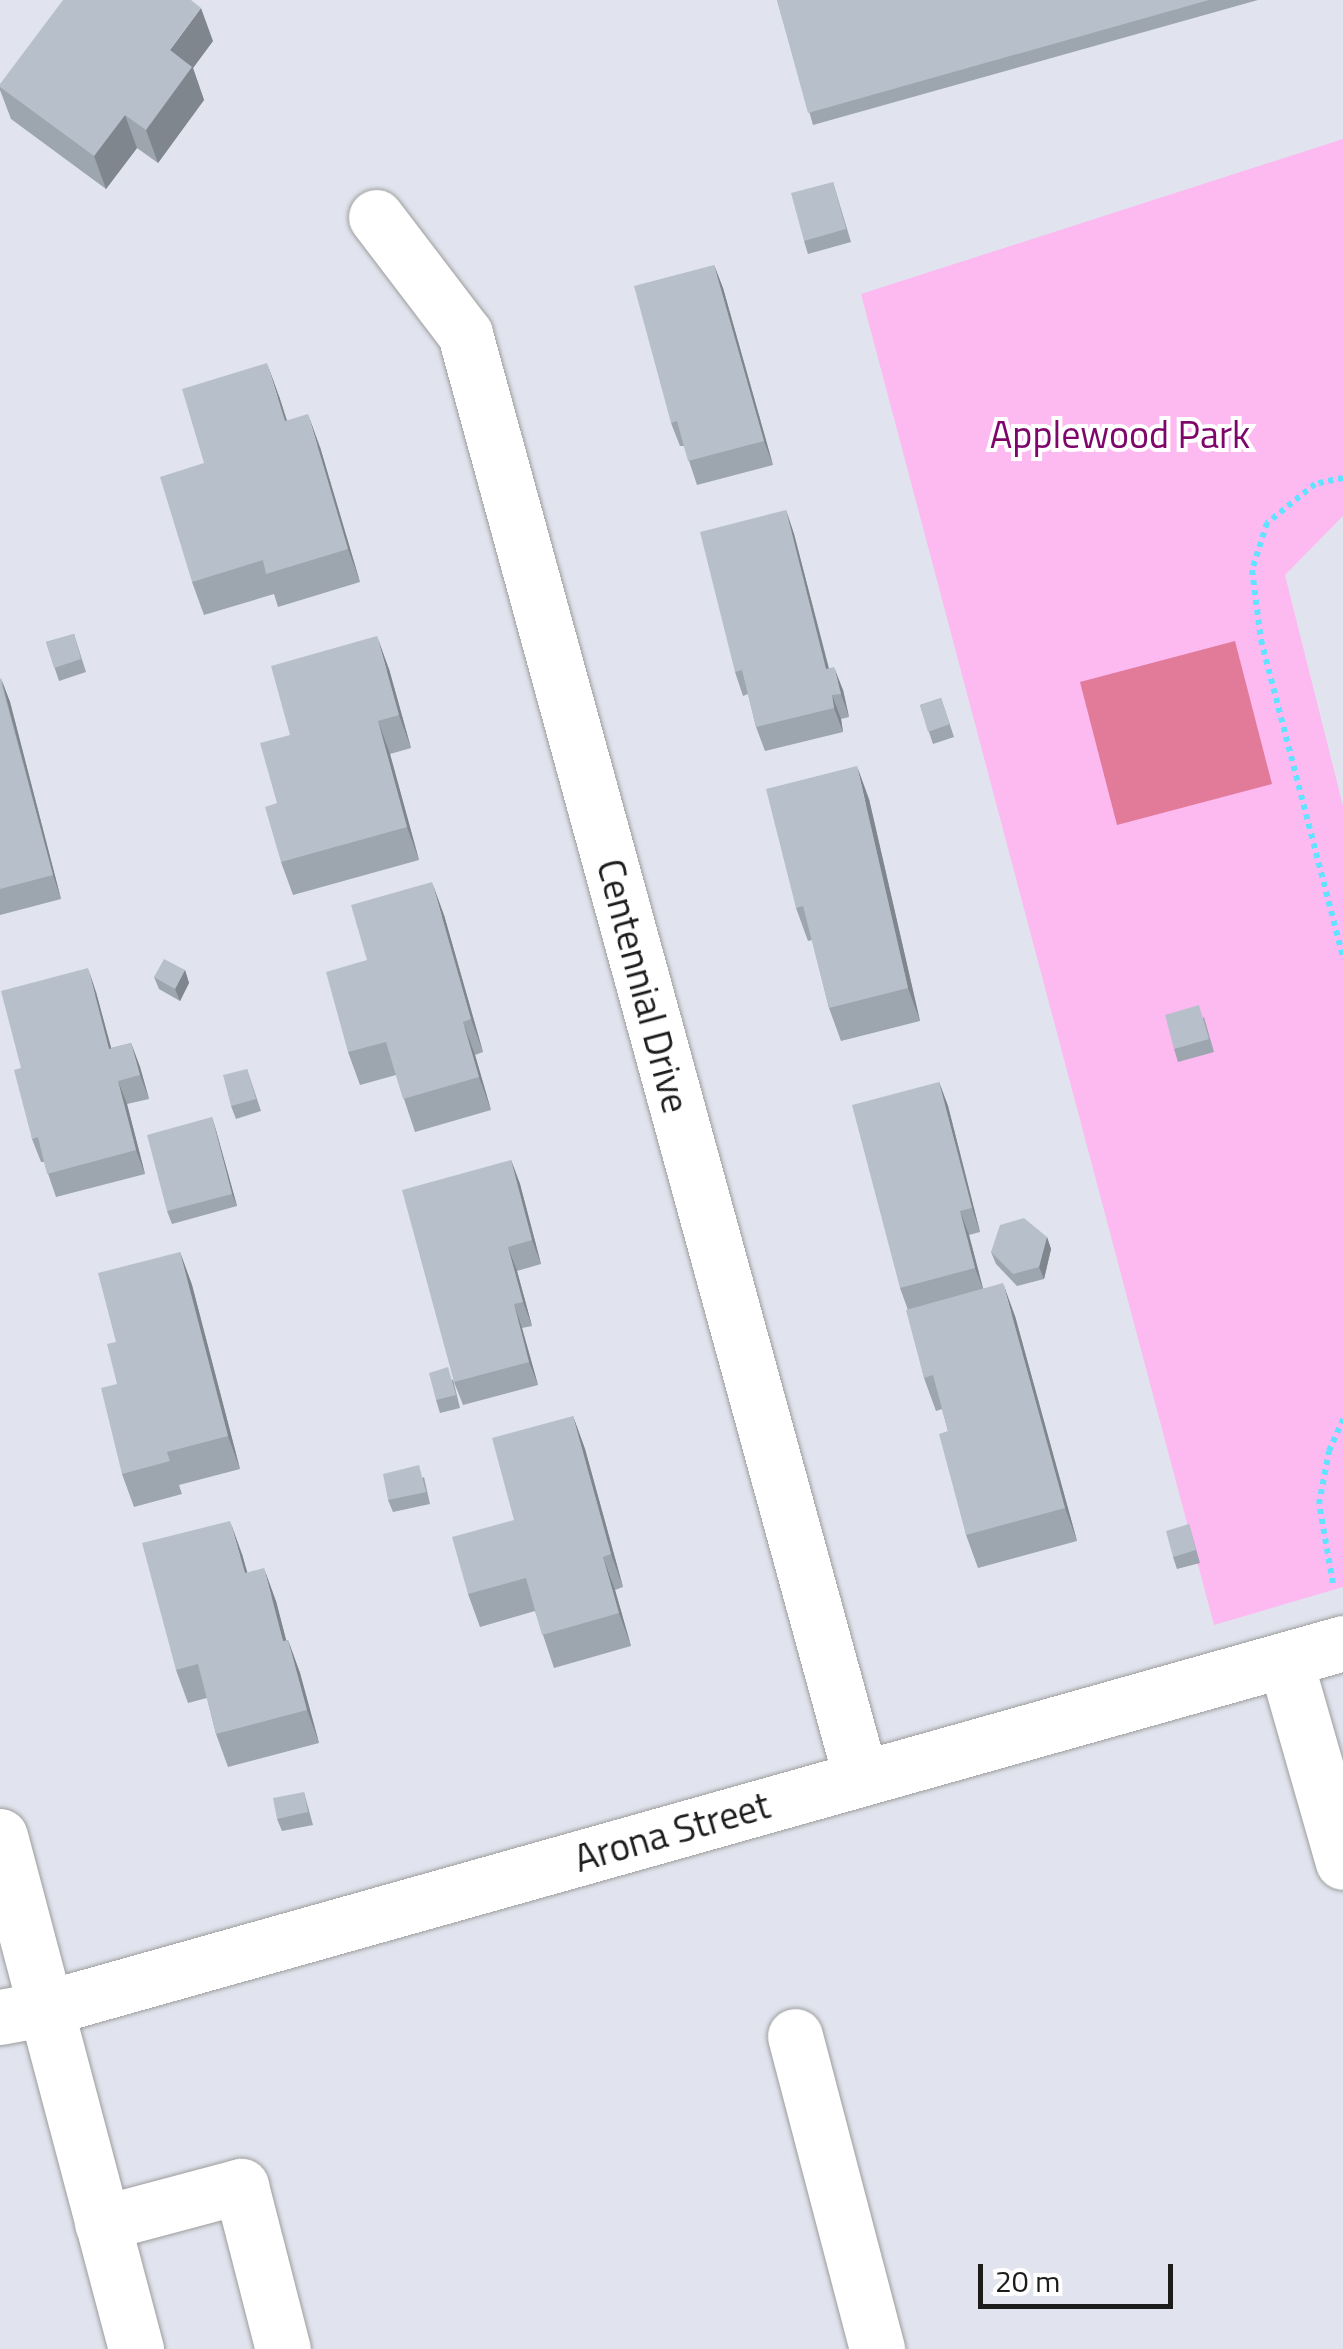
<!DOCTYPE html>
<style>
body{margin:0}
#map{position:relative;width:1343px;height:2349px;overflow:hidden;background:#e1e4ee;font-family:"Titillium Web",sans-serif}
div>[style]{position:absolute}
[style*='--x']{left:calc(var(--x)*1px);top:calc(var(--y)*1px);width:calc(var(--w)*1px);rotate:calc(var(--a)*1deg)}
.park>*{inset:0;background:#fcbaf1}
.pitch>*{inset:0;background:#e27a9a}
.path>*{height:6px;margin-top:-3px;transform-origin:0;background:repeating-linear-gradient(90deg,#61e2ff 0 5px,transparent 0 10px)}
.roads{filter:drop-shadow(0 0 2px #9d9d9d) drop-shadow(0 0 2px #9d9d9d)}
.minor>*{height:55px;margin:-27.5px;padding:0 27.5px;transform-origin:27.5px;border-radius:27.5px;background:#fff}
.wall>*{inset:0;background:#9da5ae}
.shaded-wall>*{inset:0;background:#80868d}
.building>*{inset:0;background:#b7c0ca}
span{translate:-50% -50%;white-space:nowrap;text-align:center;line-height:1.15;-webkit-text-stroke:8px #fff;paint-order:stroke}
.park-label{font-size:38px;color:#7e066a}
.street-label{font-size:38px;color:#1c1c1c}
.scale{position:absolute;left:978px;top:2264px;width:195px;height:45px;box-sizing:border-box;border:5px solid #1c1c1c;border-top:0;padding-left:12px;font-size:30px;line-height:35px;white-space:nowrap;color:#1c1c1c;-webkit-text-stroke:8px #fff;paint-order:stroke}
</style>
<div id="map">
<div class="park">
<i style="clip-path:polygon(1343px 139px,1343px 516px,1285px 575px,1343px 806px,1343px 1587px,1214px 1625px,861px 294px)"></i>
</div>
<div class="pitch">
<i style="clip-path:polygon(1235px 641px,1272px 784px,1117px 825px,1080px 682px)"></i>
</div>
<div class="path">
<i style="--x:1343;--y:478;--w:29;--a:168"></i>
<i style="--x:1315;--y:484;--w:62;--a:140.9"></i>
<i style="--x:1267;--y:523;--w:49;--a:107.7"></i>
<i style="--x:1252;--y:570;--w:71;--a:82.7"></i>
<i style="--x:1261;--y:640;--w:327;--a:75.5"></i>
<i style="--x:1333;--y:1583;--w:80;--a:-100"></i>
<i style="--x:1319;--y:1504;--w:54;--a:-79.3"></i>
<i style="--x:1329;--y:1451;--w:35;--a:-66"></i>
</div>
<div class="roads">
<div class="minor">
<i style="--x:376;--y:217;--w:147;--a:52.7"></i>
<i style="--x:465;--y:334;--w:1498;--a:74.67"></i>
<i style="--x:1285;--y:1660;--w:210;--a:74"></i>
<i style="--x:0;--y:1836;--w:531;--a:75.15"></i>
<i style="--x:0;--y:2017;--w:44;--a:-10.5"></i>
<i style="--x:43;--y:2009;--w:1351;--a:-15.72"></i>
<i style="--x:795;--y:2036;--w:324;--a:75.3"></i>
<i style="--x:102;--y:2223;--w:144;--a:-14.9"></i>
<i style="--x:241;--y:2186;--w:168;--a:75.6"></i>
</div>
</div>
<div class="wall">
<i style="clip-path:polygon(777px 0,1258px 0,813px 125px)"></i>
<i style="clip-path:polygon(213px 41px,193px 68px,204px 100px,158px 163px,137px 148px,106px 189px,11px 119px,0 90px,0 84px)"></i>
<i style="clip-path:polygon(833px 182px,851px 242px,808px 254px,804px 241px)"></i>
<i style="clip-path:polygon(714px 265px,723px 288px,773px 465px,697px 485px,684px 446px,680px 446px,671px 423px)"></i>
<i style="clip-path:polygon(279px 396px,287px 420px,320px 447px,360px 582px,278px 607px,274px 594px,204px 615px,192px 582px,204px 463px)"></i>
<i style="clip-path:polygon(786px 510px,794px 534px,829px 668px,843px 690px,849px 717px,841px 719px,843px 732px,765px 751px,756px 727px,748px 694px,743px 696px,735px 672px)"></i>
<i style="clip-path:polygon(74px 634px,86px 672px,59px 681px,46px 642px)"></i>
<i style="clip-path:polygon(389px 669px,411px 748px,390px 754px,419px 860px,293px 895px,281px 862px,290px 735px)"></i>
<i style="clip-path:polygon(0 678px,10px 702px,61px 899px,0 915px)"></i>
<i style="clip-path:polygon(941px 698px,954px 737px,933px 744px,920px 705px)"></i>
<i style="clip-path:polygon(869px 799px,920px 1021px,841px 1041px,829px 1008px,812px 940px,808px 941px,796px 908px)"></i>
<i style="clip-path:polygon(444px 915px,483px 1052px,475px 1055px,491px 1110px,415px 1132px,396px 1075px,360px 1085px,348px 1052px,367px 960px)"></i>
<i style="clip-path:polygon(185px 970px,189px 983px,180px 1001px,159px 989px,154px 977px)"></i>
<i style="clip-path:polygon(96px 992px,111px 1048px,131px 1043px,140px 1067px,149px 1099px,127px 1104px,145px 1174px,56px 1197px,44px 1162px,41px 1162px,32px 1139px,21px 1068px)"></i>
<i style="clip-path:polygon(1204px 1017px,1214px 1052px,1178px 1062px,1174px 1049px)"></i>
<i style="clip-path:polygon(247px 1069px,261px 1111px,236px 1119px,231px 1106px)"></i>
<i style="clip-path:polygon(939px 1082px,948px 1106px,980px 1232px,969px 1235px,983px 1289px,1015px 1316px,1077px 1541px,978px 1568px,966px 1535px,948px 1431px,942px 1409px,936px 1411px,924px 1378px,908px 1310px,900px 1288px)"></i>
<i style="clip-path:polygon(212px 1117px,237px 1206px,172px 1224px,167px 1211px)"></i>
<i style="clip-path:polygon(511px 1160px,520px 1184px,541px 1264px,517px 1271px,532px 1326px,522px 1328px,538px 1385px,463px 1405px,454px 1382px)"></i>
<i style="clip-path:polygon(1047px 1237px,1051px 1249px,1044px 1279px,1017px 1286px,996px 1264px,991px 1252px)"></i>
<i style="clip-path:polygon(180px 1252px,192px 1285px,240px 1469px,179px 1485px,182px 1494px,134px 1507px,122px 1474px,116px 1342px)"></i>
<i style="clip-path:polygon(453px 1379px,460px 1408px,440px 1413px,436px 1400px)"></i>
<i style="clip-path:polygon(573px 1416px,585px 1449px,623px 1587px,615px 1590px,631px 1646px,554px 1668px,535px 1611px,480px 1627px,468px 1594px,514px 1520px)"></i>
<i style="clip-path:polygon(424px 1477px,430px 1504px,393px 1512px,388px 1500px)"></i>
<i style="clip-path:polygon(1189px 1524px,1200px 1563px,1177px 1569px,1173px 1557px)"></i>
<i style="clip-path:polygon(242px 1554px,247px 1573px,276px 1601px,286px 1640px,288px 1640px,300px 1673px,319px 1743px,228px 1767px,216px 1734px,207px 1698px,188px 1703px,176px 1670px)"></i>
<i style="clip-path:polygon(304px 1792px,313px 1825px,282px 1831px,277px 1819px)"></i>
</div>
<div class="shaded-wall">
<i style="clip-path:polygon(201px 8px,213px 41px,193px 68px,204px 100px,158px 163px,146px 130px,170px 50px)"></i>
<i style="clip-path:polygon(125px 115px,137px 148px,106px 189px,94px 156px)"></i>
<i style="clip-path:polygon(714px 265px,723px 288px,773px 465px,764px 441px)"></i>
<i style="clip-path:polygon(267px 363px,279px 396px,297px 454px,285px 421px)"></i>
<i style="clip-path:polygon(308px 414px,320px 447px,360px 582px,348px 549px)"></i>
<i style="clip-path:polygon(786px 510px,794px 534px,835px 693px,826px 669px)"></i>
<i style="clip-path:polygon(377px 636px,389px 669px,411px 748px,399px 715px)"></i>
<i style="clip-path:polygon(834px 667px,843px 690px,849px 717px,841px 694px)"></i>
<i style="clip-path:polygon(1px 678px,10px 702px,61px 899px,53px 875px)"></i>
<i style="clip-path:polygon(832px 695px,841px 719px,843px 732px,834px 708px)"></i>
<i style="clip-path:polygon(378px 721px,390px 754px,419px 860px,407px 827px)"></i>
<i style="clip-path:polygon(857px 766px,869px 799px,920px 1021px,908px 988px)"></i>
<i style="clip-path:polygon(432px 882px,444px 915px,483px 1052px,471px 1019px)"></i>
<i style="clip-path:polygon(88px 968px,96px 992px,118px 1073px,109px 1049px)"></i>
<i style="clip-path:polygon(185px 970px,189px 983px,180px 1001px,175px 989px)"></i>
<i style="clip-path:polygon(463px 1022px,475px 1055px,491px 1110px,479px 1077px)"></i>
<i style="clip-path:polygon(131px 1043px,140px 1067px,149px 1099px,140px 1075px)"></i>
<i style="clip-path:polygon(118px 1081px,127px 1104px,145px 1174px,136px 1150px)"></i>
<i style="clip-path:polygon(939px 1082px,948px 1106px,980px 1232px,972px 1208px)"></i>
<i style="clip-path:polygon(212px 1117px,216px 1130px,237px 1206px,232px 1194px)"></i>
<i style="clip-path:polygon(511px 1160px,520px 1184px,541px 1264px,532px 1240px)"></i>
<i style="clip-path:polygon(960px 1211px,969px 1235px,984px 1292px,975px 1268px)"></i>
<i style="clip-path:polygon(1047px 1237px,1051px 1249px,1044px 1279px,1039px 1267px)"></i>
<i style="clip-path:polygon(508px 1247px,517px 1271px,532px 1326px,523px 1302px)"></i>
<i style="clip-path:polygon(180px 1252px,192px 1285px,240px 1469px,228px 1436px)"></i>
<i style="clip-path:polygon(1003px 1283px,1015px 1316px,1077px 1541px,1065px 1508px)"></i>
<i style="clip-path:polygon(514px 1304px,522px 1328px,538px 1385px,529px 1362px)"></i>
<i style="clip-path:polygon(573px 1416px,585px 1449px,623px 1587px,611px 1554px)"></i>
<i style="clip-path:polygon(230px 1521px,242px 1554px,257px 1606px,245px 1573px)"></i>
<i style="clip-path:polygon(603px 1557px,615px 1590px,631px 1646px,619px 1613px)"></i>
<i style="clip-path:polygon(264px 1568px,276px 1601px,295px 1674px,283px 1641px)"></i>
<i style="clip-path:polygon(288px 1640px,300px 1673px,319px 1743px,307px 1710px)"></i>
</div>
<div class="building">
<i style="clip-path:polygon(63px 0,191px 0,201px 8px,170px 50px,192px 67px,146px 130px,125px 115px,94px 156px,0 87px,0 84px)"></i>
<i style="clip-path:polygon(777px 0,1209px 0,808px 113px)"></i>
<i style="clip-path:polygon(833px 182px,846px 229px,804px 241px,791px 193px)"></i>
<i style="clip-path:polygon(714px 265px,764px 441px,688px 461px,677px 421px,671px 423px,634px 286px)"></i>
<i style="clip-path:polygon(267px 363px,285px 421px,308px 414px,348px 549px,266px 574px,263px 560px,192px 582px,160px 477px,204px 463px,182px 389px)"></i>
<i style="clip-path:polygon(786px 510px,826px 669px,834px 667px,841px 694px,832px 695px,834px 708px,756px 727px,742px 670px,735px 672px,700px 532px)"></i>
<i style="clip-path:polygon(74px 634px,81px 659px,54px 668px,46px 642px)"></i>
<i style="clip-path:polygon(377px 636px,399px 715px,378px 721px,407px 827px,281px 862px,265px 807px,277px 803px,260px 743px,290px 735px,271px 666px)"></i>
<i style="clip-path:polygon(0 678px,53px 875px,0 889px)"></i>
<i style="clip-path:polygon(941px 698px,950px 724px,928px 732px,920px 705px)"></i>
<i style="clip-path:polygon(857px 766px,908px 988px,829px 1008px,803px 906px,796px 908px,766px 789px)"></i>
<i style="clip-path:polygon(432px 882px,471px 1019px,463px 1022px,479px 1077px,403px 1099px,386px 1042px,348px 1052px,326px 972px,367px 960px,351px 905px)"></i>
<i style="clip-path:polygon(164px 959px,185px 970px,175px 989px,154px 977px)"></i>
<i style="clip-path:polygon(88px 968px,109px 1049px,131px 1043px,140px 1075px,118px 1081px,136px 1150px,47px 1174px,38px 1137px,32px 1139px,14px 1070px,21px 1068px,1px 991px)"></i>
<i style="clip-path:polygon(1199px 1005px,1209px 1039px,1174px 1049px,1165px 1015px)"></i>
<i style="clip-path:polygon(247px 1069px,256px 1099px,231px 1106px,223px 1075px)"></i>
<i style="clip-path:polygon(939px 1082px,972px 1208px,960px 1211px,975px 1268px,900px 1288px,852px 1105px)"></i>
<i style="clip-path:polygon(212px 1117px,232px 1194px,167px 1211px,147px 1135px)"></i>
<i style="clip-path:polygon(511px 1160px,532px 1240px,508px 1247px,523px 1302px,514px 1304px,529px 1362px,454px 1382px,402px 1190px)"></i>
<i style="clip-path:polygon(1024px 1218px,1047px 1237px,1039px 1267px,1013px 1274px,991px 1252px,1000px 1225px)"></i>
<i style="clip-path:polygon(180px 1252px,228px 1436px,167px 1452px,170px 1461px,122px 1474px,101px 1388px,117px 1384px,107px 1344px,116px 1342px,98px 1273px)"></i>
<i style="clip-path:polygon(1003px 1283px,1065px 1508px,966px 1535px,939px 1434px,948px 1431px,933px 1375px,924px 1378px,906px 1310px)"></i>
<i style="clip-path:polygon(448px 1367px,456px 1395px,436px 1400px,429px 1373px)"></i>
<i style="clip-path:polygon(573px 1416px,611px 1554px,603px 1557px,619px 1613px,542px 1635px,526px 1578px,468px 1594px,452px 1537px,514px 1520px,492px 1438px)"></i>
<i style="clip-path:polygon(419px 1465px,426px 1492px,388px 1500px,383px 1474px)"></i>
<i style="clip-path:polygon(230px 1521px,245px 1573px,264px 1568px,283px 1641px,288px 1640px,307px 1710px,216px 1734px,198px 1664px,176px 1670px,142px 1543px)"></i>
<i style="clip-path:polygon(1189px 1524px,1196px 1550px,1173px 1557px,1166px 1531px)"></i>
<i style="clip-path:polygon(304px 1792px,308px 1812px,277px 1819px,273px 1798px)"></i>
</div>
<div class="park-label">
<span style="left:1120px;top:435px">Applewood Park</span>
</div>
<div class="street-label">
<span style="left:643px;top:986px;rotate:75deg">Centennial Drive</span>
<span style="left:672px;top:1832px;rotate:-16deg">Arona Street</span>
</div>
<div class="scale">20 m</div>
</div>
